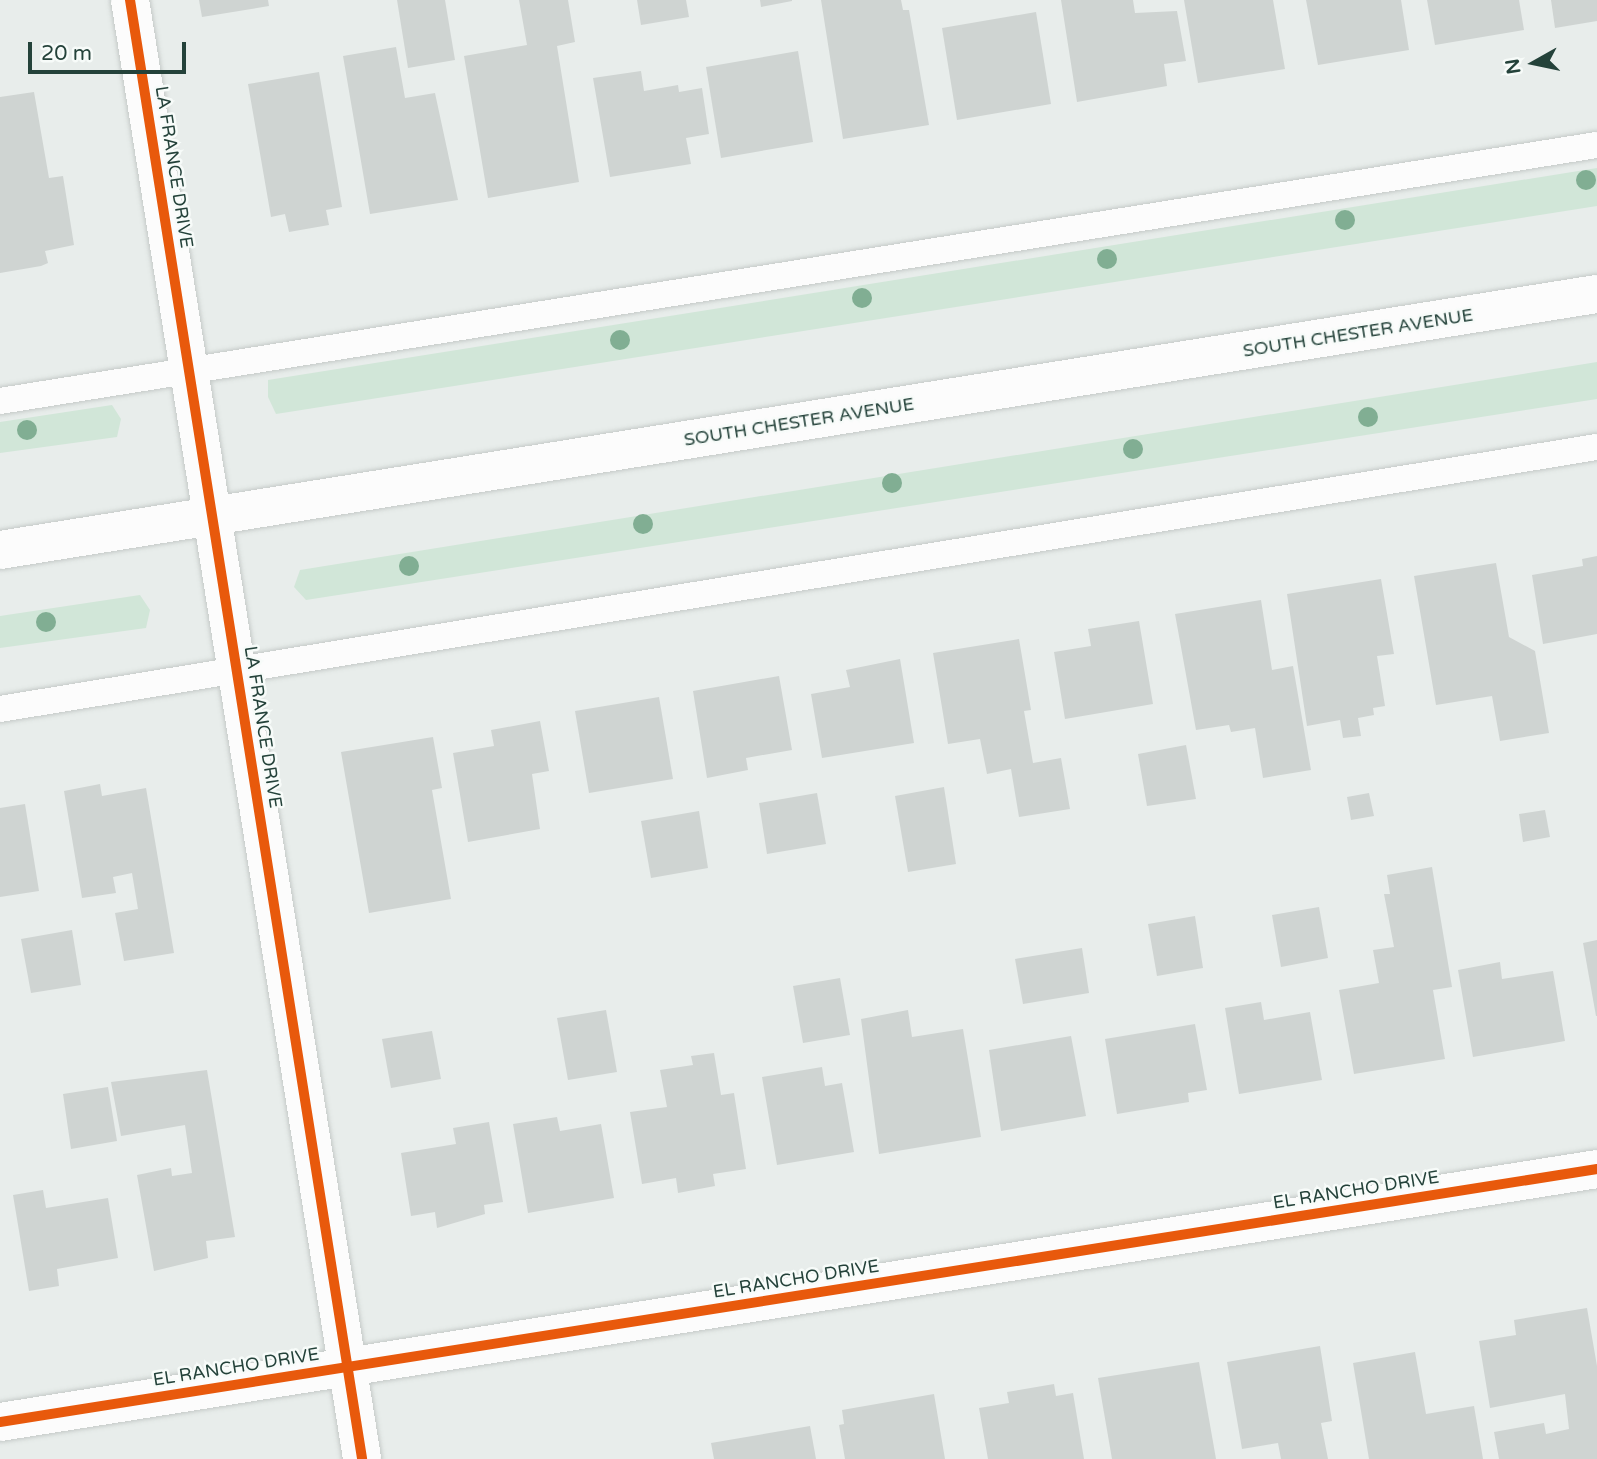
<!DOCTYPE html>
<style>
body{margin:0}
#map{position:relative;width:1597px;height:1459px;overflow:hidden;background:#e8edeb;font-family:"Varela Round",sans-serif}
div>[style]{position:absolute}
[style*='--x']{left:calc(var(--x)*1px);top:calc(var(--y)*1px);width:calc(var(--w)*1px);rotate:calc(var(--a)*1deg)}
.green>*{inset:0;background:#d1e6d8}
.building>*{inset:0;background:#cfd4d2}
.roads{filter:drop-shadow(0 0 2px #c5cac8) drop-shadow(0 0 2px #c5cac8)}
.service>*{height:26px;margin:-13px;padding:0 13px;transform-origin:13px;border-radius:13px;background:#fcfcfc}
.minor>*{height:38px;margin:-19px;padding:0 19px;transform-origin:19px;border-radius:19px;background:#fcfcfc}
.secondary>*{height:38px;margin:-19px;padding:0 19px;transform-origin:19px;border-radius:19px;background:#fcfcfc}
.cycleway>*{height:10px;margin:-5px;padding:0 5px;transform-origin:5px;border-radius:5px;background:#e8590c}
.trees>*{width:20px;height:20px;margin:-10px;border-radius:50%;background:#81ae93}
span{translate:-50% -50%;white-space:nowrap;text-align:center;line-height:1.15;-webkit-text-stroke:5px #f7fbf9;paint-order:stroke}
.street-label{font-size:18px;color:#24423a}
.north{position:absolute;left:1499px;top:28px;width:70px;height:70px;-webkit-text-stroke:5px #f7fbf9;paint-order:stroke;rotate:261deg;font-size:19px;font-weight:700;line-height:28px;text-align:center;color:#24423a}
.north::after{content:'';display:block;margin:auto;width:24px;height:32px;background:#24423a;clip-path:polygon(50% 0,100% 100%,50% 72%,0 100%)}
.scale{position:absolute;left:28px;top:42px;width:158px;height:32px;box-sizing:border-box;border:4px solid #24423a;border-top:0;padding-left:9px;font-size:21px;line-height:24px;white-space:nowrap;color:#24423a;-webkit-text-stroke:5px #f7fbf9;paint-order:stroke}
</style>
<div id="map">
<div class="green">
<i style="clip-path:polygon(1597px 168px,1597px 206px,276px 414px,268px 397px,268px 380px)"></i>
<i style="clip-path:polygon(1597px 362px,1597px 399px,306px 600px,294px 587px,300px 570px)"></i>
<i style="clip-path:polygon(112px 405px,121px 419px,117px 437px,0 453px,0 422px)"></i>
<i style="clip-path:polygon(140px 595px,150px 610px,146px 628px,0 648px,0 616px)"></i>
</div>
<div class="building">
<i style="clip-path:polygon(199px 0,268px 0,269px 6px,202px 17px)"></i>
<i style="clip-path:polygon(397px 0,445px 0,455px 60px,408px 68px)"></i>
<i style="clip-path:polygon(519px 0,568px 0,575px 42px,557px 46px,579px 182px,488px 198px,464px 56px,527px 45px)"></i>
<i style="clip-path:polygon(637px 0,686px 0,689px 17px,641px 25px)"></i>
<i style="clip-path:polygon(760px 0,792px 0,792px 1px,761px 7px)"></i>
<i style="clip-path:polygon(821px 0,901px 0,903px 10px,909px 10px,929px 125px,843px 139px)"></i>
<i style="clip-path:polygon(1061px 0,1133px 0,1135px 13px,1177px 11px,1186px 61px,1164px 64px,1167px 86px,1077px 102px)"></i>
<i style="clip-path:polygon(1184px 0,1273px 0,1285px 69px,1198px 83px)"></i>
<i style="clip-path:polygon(1306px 0,1401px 0,1409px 50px,1318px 65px)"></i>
<i style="clip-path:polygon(1427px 0,1519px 0,1524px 30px,1435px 45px)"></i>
<i style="clip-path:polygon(1551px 0,1597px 0,1597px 21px,1555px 28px)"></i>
<i style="clip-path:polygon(1036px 12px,1051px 104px,957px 120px,942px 28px)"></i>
<i style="clip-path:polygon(396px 47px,405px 98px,435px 93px,458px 200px,370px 214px,343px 56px)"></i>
<i style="clip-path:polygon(798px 51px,813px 142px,721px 158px,706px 67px)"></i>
<i style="clip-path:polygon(641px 71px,644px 91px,678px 85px,679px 92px,702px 88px,709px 134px,686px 138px,691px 164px,610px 177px,593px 78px)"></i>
<i style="clip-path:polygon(319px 72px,342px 207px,326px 210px,329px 225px,289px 232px,285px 214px,271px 217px,248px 84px)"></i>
<i style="clip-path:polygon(34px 92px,49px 178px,63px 176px,74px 245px,45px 251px,48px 263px,41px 266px,0 273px,0 97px)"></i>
<i style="clip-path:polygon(1597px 556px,1597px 634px,1543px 644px,1532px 575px,1583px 566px,1582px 559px)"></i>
<i style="clip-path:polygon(1496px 563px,1509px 637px,1535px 651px,1549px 733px,1500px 741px,1492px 696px,1436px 705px,1414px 576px)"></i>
<i style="clip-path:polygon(1381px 579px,1394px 654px,1377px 656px,1385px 706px,1373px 708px,1374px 715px,1358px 718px,1361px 736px,1343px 738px,1340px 720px,1307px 726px,1287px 594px)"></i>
<i style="clip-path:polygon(1261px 600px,1272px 670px,1293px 666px,1311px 770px,1263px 778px,1255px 728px,1231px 732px,1229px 725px,1196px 730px,1175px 614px)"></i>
<i style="clip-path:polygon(1139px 621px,1153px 704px,1065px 719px,1054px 652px,1091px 646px,1088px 629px)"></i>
<i style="clip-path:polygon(1019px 639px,1031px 710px,1024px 711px,1033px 763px,1061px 758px,1070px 809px,1019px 817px,1011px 769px,987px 774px,980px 739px,948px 744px,933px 653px)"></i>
<i style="clip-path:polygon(900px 659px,914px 743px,822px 758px,811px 694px,850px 687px,846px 670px)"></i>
<i style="clip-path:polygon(779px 676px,792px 750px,746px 758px,748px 770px,707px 778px,693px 691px)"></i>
<i style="clip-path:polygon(659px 697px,673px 779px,589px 793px,575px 711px)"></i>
<i style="clip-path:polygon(540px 721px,549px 771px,532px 774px,540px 829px,468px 842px,453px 753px,494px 746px,491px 730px)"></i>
<i style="clip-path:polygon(433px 737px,442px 788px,432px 790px,451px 899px,369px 913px,341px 752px)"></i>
<i style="clip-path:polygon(1186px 745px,1196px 799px,1147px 806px,1138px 754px)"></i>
<i style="clip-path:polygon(100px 784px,102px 796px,146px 788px,174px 953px,124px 961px,115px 913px,138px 909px,132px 873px,113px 877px,116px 893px,82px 898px,64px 791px)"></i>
<i style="clip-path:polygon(944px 787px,956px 864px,908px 872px,895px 796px)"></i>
<i style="clip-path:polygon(817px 793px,826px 844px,767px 854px,759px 803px)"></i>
<i style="clip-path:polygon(1369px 793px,1374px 816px,1351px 820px,1347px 797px)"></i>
<i style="clip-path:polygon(25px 804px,39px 891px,0 897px,0 808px)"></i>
<i style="clip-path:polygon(1545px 810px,1550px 837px,1523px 842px,1519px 814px)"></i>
<i style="clip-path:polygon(699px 811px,708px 868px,651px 878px,641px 821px)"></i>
<i style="clip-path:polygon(1432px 867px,1452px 987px,1433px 990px,1445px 1059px,1354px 1074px,1339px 990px,1379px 983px,1373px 950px,1394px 947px,1384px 894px,1390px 894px,1387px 875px)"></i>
<i style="clip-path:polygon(1319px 907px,1328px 958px,1281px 967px,1272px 915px)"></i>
<i style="clip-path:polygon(1195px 916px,1203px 968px,1157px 976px,1148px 924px)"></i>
<i style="clip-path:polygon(72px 930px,81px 985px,31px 993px,21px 939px)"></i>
<i style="clip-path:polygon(1597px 940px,1597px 1016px,1596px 1016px,1583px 943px)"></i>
<i style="clip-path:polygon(1082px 948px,1089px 993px,1023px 1004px,1015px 959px)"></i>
<i style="clip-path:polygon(1500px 962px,1502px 979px,1553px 971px,1565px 1041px,1473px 1057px,1458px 970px)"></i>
<i style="clip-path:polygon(840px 978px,850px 1035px,803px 1043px,793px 986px)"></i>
<i style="clip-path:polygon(1261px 1002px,1264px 1020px,1310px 1012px,1322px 1080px,1239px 1094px,1225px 1008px)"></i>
<i style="clip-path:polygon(606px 1010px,617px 1072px,568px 1080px,557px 1018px)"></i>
<i style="clip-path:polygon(908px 1010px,912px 1037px,963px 1029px,981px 1137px,879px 1154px,861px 1019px)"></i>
<i style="clip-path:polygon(1195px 1024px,1207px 1090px,1188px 1093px,1189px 1102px,1117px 1114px,1105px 1039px)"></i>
<i style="clip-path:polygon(432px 1031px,441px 1079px,391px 1088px,382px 1039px)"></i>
<i style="clip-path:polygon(1071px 1036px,1086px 1116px,1001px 1131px,989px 1050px)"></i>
<i style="clip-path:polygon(714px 1053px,721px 1095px,734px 1093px,746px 1169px,713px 1174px,715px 1186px,678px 1193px,676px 1178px,642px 1184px,630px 1112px,667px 1107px,660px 1070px,693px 1065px,691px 1056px)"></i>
<i style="clip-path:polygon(822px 1067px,825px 1086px,842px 1083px,854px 1152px,777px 1165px,762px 1077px)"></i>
<i style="clip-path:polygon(207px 1070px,235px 1237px,206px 1241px,208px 1258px,154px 1271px,137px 1175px,171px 1168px,172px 1176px,192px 1173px,185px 1125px,121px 1136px,111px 1082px)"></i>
<i style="clip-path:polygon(108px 1087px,117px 1141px,71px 1149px,63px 1094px)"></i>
<i style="clip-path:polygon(557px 1117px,560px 1131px,601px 1124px,614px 1198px,528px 1213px,513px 1124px)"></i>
<i style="clip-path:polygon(489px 1122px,503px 1202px,484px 1205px,485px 1214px,437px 1228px,435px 1212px,411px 1216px,401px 1153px,456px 1144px,453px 1128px)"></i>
<i style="clip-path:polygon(43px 1190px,46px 1208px,108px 1198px,118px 1258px,57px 1269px,59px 1286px,29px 1291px,13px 1195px)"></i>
<i style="clip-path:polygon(1587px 1308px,1597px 1366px,1597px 1459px,1499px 1459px,1494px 1432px,1544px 1423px,1546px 1434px,1569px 1429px,1565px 1394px,1490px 1408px,1479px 1341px,1516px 1335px,1514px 1320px)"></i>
<i style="clip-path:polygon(1320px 1346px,1332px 1421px,1321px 1423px,1328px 1459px,1281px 1459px,1278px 1443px,1242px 1449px,1227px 1362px)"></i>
<i style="clip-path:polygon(1415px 1352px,1426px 1414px,1474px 1406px,1483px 1459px,1369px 1459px,1353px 1363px)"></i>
<i style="clip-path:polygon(1199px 1362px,1216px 1459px,1112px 1459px,1098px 1378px)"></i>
<i style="clip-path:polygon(1054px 1384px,1056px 1396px,1073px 1393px,1084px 1459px,988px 1459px,979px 1408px,1009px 1403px,1007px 1392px)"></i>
<i style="clip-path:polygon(934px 1394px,945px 1459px,845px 1459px,839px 1425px,844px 1424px,842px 1410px)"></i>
<i style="clip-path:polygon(810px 1426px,816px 1459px,714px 1459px,711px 1443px)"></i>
</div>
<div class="roads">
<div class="service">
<i style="--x:0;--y:401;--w:1617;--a:-9.11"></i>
<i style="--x:0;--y:709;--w:1618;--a:-9.32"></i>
</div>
<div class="minor">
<i style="--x:130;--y:0;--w:1477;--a:80.96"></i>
<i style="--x:0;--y:1422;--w:1617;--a:-9"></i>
</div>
<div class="secondary">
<i style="--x:0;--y:550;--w:1617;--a:-9.11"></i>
</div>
</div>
<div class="cycleway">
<i style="--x:130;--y:0;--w:1477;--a:80.96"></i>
<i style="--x:0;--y:1422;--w:1617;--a:-9"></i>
</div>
<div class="trees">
<i style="left:1586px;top:180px"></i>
<i style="left:1345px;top:220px"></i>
<i style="left:1107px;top:259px"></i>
<i style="left:862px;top:298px"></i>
<i style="left:620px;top:340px"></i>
<i style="left:1368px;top:417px"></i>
<i style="left:27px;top:430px"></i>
<i style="left:1133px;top:449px"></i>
<i style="left:892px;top:483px"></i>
<i style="left:643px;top:524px"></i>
<i style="left:409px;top:566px"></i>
<i style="left:46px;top:622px"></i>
</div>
<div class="street-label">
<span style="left:174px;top:167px;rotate:81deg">LA FRANCE DRIVE</span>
<span style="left:1358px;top:333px;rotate:-9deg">SOUTH CHESTER AVENUE</span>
<span style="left:799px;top:422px;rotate:-9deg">SOUTH CHESTER AVENUE</span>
<span style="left:263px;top:727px;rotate:81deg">LA FRANCE DRIVE</span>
<span style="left:1356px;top:1190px;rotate:-9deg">EL RANCHO DRIVE</span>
<span style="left:796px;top:1279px;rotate:-9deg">EL RANCHO DRIVE</span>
<span style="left:236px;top:1367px;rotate:-9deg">EL RANCHO DRIVE</span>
</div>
<div class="north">N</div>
<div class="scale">20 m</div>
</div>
